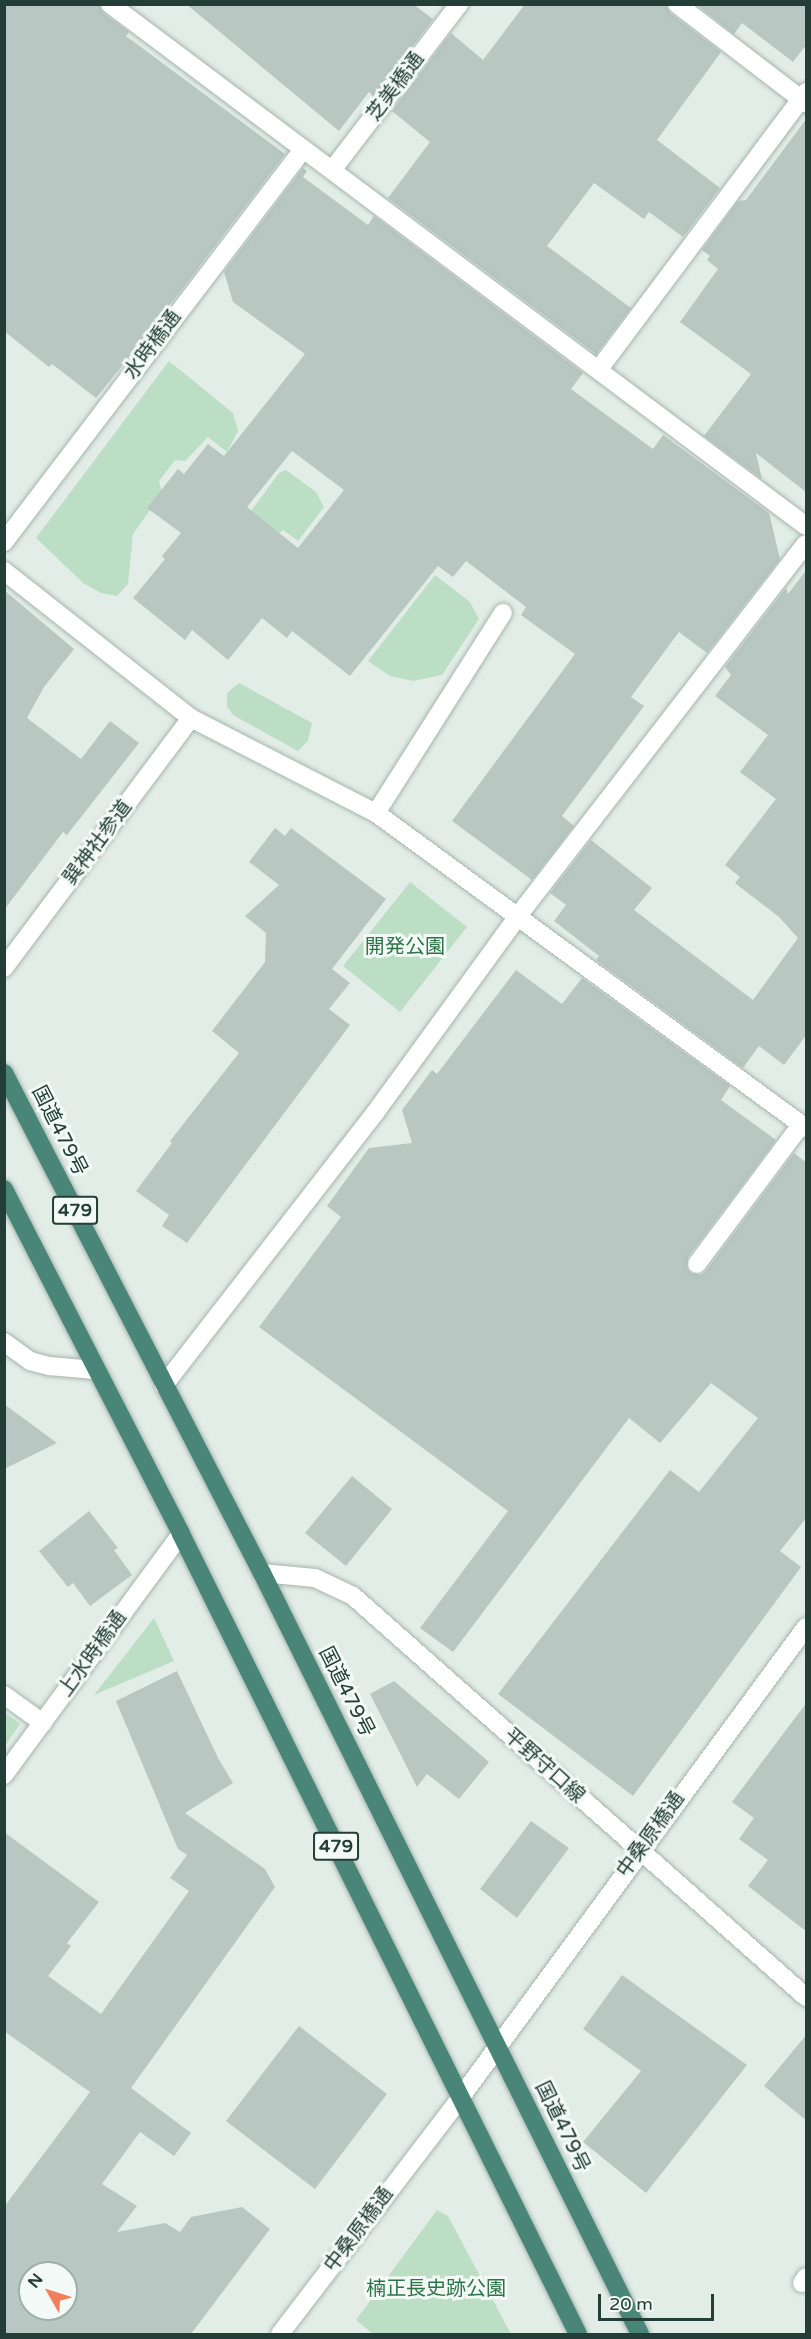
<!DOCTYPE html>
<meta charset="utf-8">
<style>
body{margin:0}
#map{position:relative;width:811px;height:2339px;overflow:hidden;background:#e3ede8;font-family:"Varela Round","Noto Sans JP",sans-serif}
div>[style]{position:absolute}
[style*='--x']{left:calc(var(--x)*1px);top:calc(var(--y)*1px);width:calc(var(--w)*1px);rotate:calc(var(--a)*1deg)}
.green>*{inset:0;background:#bcdec4}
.building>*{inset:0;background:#b8c7c1}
.roads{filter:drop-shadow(0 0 2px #a5b5af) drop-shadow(0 0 2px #a5b5af)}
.minor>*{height:18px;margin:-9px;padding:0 9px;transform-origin:9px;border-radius:9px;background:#fff}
.tertiary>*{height:18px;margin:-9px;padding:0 9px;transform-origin:9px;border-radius:9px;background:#fff}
.secondary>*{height:18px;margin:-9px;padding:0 9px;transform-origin:9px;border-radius:9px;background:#fff}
.trunk>*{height:18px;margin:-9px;padding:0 9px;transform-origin:9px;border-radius:9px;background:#4a8678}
span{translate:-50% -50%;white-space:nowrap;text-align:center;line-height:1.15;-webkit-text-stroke:6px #f3f9f6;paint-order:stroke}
.shield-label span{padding:2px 4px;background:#f3f9f6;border:2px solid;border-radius:4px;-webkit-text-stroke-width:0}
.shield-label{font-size:18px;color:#223e36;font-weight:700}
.street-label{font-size:20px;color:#223e36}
.park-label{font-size:20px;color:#2c7547}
.frame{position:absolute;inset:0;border:6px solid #223e36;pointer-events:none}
.north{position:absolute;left:18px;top:2261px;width:60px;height:60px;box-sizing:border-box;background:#f3f9f6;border:2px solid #9faea9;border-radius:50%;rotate:309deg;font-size:16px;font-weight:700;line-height:24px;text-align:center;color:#223e36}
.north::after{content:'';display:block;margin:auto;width:21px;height:27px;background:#f27e5c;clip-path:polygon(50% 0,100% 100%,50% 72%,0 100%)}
.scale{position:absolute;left:598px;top:2294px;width:116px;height:27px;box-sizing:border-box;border:3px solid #223e36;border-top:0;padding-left:8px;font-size:18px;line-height:21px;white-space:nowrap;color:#223e36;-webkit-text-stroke:4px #f3f9f6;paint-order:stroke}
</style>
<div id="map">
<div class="green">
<i style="clip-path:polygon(169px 361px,233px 413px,238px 431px,227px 452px,208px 437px,185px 461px,175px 460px,159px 481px,162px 493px,133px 534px,128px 584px,117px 596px,101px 593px,83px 583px,36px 538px)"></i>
<i style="clip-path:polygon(286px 470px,316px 492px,324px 507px,298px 541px,283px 530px,270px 542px,246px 518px,279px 473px)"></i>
<i style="clip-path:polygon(435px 575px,470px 602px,479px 619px,442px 675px,413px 681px,390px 676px,368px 661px)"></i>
<i style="clip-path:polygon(239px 683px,312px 723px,308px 741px,298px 751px,233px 715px,227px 707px,227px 693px)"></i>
<i style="clip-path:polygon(410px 882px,467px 927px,400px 1012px,343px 966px)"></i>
<i style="clip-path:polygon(154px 1618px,174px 1661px,94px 1695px)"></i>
<i style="clip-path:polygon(5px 1713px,20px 1724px,5px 1746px)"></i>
<i style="clip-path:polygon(437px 2210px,448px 2216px,511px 2334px,373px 2334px,356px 2320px)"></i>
</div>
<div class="building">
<i style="clip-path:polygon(4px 4px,99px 4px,103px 13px,129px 32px,126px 36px,285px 154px,147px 335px,96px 398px,52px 364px,49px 367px,4px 331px)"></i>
<i style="clip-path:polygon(186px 4px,413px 4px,433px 19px,374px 97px,369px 92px,339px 131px)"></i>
<i style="clip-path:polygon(525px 4px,666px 4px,670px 13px,721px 52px,657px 140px,720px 188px,683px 237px,649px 212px,644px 219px,594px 183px,547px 246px,631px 308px,596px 354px,388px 198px,430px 142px,392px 111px,451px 33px,483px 60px)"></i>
<i style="clip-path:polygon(696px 4px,807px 4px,807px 44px,793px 62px,742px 23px,734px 34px)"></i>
<i style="clip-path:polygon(807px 118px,807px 493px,756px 453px,762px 479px,704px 436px,751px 374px,680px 322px,718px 269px,707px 260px,710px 256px,702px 250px,738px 201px,746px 200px)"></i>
<i style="clip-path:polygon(evenodd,303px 168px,307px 171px,303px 177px,368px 225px,374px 216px,583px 373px,571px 389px,653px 449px,663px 435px,769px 513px,780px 559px,707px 653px,679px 632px,631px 697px,644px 706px,562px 816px,574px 826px,532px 880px,452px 821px,575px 654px,521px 615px,526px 607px,466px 561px,453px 577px,438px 566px,350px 676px,292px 631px,287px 638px,262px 618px,228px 660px,192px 630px,185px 640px,133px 598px,165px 559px,162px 556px,181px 533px,147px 508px,178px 469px,184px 474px,208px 444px,224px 456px,305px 354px,233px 302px,224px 272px,303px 168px,292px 451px,344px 490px,298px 548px,247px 507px,292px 451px)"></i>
<i style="clip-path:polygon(807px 569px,807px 1034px,784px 1065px,759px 1046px,743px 1068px,596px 960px,599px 956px,554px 921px,566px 905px,550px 893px,591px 840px,652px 888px,634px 910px,753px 1000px,798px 938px,779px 917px,735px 883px,740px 877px,725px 865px,776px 799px,740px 772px,768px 735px,715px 696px,731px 675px,725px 667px,786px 588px,788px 594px)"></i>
<i style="clip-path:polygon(4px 590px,74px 649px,44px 687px,27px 718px,81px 759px,110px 721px,139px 743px,67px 835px,63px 832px,4px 910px)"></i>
<i style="clip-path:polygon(275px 828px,285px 836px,291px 828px,386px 899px,332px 969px,350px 983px,329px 1009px,350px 1025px,187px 1243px,162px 1226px,169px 1215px,136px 1191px,172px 1143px,170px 1141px,239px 1053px,212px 1031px,265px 962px,266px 933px,245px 916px,279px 885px,249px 862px)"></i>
<i style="clip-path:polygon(516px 970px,562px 1004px,582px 978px,730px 1086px,721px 1100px,776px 1140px,688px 1257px,687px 1268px,691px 1273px,701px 1275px,706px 1271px,794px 1153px,807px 1163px,807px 1517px,780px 1551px,801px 1567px,633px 1796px,498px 1694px,670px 1470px,699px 1492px,758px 1418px,711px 1383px,660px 1443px,629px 1418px,453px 1652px,420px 1628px,508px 1511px,259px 1327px,341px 1217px,327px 1206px,369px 1148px,412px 1143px,402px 1110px,432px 1070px,437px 1074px)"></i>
<i style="clip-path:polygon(4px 1404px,57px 1443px,4px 1469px)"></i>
<i style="clip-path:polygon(352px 1476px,392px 1509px,346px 1566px,305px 1533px)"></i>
<i style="clip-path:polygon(89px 1511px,118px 1548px,114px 1550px,132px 1575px,90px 1606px,73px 1583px,68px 1587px,39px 1551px)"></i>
<i style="clip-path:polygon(evenodd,177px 1671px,218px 1758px,233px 1783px,185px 1813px,265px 1869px,275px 1887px,131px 2088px,191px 2133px,174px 2156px,140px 2132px,102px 2184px,137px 2206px,117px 2232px,165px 2223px,180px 2232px,191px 2217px,242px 2207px,270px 2229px,191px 2334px,4px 2334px,4px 2207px,90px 2092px,4px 2031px,4px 1832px,99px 1902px,67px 1943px,71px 1946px,48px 1976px,101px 2014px,189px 1891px,170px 1878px,187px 1855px,178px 1849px,116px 1701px,177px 1671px,30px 2273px,66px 2273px,66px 2309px,30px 2309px,30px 2273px)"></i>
<i style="clip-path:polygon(394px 1681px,489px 1762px,459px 1799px,427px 1774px,417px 1787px,370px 1694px)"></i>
<i style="clip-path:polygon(807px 1702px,807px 1932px,748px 1886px,768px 1860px,739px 1839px,754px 1818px,732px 1802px)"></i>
<i style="clip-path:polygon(531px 1821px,569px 1848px,517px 1918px,480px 1889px)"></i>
<i style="clip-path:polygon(622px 1975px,747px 2065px,646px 2193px,583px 2142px,641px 2071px,583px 2029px)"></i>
<i style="clip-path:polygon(299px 2026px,387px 2094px,315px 2189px,226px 2121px)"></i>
<i style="clip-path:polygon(807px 2034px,807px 2121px,764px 2086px)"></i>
</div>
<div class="roads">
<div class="minor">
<i style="--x:110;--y:4;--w:870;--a:36.87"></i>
<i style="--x:677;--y:4;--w:163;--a:37.5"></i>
<i style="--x:333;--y:169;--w:208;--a:-52.6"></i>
<i style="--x:599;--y:369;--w:346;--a:-53.2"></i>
<i style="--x:4;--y:542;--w:494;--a:-52.7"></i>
<i style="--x:4;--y:571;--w:238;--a:38.2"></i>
<i style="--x:191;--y:718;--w:208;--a:27.2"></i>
<i style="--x:376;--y:813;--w:533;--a:36.22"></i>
<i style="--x:376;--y:813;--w:237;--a:-57.6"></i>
<i style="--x:4;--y:968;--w:312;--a:-53.2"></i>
<i style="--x:697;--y:1264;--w:174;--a:-53.2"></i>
<i style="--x:164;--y:1385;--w:344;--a:-52.2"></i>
<i style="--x:375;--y:1113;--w:243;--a:-54"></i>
<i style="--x:518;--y:916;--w:470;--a:-52.3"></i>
<i style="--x:4;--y:1695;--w:48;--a:35.7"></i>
<i style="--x:4;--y:1775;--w:299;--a:-53.7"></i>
<i style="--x:802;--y:2283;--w:7;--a:-56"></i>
</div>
<div class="tertiary">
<i style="--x:280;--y:2334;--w:298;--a:-52.6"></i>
<i style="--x:461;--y:2097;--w:583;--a:-53.72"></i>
</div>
<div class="secondary">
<i style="--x:4;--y:1342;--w:32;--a:36"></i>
<i style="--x:30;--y:1361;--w:20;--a:15"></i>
<i style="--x:49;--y:1366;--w:46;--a:5"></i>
<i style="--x:262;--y:1573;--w:53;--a:5.4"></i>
<i style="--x:315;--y:1578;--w:42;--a:25.3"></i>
<i style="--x:353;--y:1596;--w:605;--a:41.52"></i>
</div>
<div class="trunk">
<i style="--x:4;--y:1073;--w:563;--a:62.71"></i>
<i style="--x:262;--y:1573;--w:850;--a:63.59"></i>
<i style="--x:4;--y:1189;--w:388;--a:62.8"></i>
<i style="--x:181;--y:1534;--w:893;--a:63.61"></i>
</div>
</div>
<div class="shield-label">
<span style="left:75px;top:1210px">479</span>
<span style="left:336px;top:1846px">479</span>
</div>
<div class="street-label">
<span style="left:396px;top:87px;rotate:-53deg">芝美橋通</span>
<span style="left:153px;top:345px;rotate:-53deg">水時橋通</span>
<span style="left:98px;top:843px;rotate:-53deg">巽神社参道</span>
<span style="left:59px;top:1131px;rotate:63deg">国道479号</span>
<span style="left:93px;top:1654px;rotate:-54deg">上水時橋通</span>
<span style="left:346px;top:1692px;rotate:63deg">国道479号</span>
<span style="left:544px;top:1766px;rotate:42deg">平野守口線</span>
<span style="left:651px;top:1835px;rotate:-54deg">中桑原橋通</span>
<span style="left:562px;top:2127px;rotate:64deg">国道479号</span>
<span style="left:359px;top:2230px;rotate:-53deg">中桑原橋通</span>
</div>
<div class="park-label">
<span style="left:405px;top:947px">開発公園</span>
<span style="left:436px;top:2289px">楠正長史跡公園</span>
</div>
<div class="frame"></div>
<div class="north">N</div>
<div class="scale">20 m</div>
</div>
